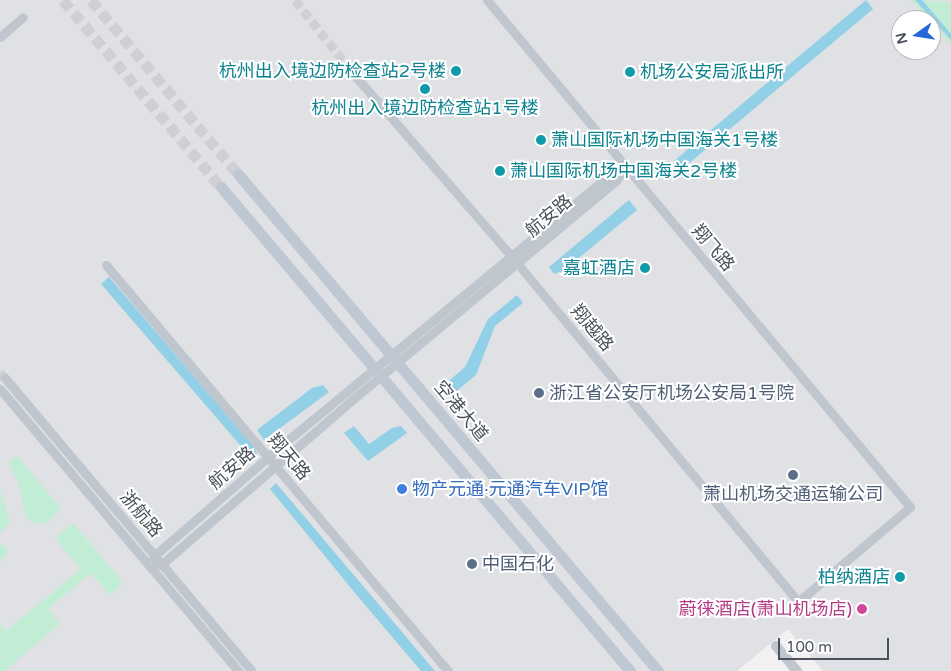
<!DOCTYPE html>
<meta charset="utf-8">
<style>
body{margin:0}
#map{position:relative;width:951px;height:671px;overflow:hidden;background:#f2f0f0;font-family:"Varela Round","Noto Sans SC",sans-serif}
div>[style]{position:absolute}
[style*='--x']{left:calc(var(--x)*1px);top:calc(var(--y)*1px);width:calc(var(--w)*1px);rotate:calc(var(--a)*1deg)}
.airport>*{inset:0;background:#dfe1e4}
.green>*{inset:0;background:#c2edd5}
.water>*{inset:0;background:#92d0e7}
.minor-tunnel>*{height:9px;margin-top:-4.5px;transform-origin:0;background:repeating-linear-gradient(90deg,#d0d0d2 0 9px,transparent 0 13.5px)}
.secondary-tunnel>*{height:11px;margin-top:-5.5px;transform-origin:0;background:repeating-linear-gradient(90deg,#d0d0d2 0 11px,transparent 0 16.5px)}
.minor>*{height:9px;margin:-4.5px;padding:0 4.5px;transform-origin:4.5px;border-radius:4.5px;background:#bfc6ce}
.tertiary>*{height:10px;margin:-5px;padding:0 5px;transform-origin:5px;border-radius:5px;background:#bfc6ce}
.secondary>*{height:11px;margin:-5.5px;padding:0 5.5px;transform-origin:5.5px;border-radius:5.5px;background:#bfc7d2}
.dots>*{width:14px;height:14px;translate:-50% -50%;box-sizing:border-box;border:2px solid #fff;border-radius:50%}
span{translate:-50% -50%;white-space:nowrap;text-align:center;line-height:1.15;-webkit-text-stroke:4px #fff;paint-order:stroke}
.culture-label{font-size:18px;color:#0d838f}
.right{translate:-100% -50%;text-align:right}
.left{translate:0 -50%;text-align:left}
.street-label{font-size:18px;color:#49525c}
.service-label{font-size:18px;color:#4e5e75}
.shop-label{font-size:18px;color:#366cbe}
.hotel-label{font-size:18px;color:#b23c85}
.north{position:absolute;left:891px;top:10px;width:50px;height:50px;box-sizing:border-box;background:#fff;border:1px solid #b6babe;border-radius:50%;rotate:257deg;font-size:14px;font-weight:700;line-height:20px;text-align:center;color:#49525c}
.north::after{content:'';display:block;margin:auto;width:18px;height:22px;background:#2568d7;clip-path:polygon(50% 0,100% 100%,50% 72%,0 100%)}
.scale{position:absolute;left:778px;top:638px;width:111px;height:22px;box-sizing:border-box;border:2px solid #49525c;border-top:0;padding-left:6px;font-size:15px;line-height:18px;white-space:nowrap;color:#49525c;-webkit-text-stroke:4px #fff;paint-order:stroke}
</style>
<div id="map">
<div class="airport">
<i style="clip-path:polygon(evenodd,0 0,951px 0,951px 671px,823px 671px,788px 629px,737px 671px,0 671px,0 0,901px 20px,931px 20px,931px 50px,901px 50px,901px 20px)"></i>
</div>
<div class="green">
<i style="clip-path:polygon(911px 0,951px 2px,951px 46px,931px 20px)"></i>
<i style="clip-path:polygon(17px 456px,61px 508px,46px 524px,31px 522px,26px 517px,18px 482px,8px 463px)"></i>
<i style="clip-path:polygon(0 489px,10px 521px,0 534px)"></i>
<i style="clip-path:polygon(73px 523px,122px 581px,120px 586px,110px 595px,91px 573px,48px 609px,60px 624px,4px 671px,0 671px,0 624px,6px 631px,81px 569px,55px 538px)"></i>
<i style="clip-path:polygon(0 544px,7px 547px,7px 554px,0 563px)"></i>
</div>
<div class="water">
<i style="clip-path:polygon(866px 0,873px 9px,675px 175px,668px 166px)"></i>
<i style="clip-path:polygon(915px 0,922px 0,951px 34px,951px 40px)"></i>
<i style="clip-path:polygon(629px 200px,637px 210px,563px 271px,554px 274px,549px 267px)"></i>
<i style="clip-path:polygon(109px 277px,256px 449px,257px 454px,253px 460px,101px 284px)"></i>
<i style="clip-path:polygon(517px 295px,523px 303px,495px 326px,476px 375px,452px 395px,444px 385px,465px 367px,488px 319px)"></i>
<i style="clip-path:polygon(323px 385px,329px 392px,264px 440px,257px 430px,312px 388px)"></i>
<i style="clip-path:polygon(354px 426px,369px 444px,392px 428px,401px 426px,407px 433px,368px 461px,344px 433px)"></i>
<i style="clip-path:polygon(276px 483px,435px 671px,421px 671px,355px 593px,270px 489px)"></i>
</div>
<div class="minor-tunnel">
<i style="--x:295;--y:0;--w:100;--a:51.5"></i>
<i style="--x:0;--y:372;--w:8;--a:50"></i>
</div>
<div class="secondary-tunnel">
<i style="--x:63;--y:0;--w:245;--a:49.8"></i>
<i style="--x:91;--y:0;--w:228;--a:49.8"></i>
</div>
<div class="minor">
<i style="--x:0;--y:37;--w:30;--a:-41"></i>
<i style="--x:357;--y:78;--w:237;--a:49.1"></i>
<i style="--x:512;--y:257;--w:448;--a:50.3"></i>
<i style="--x:798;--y:602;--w:147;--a:-40.3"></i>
<i style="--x:910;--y:507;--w:660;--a:-129.84"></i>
<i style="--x:106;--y:265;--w:531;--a:49.89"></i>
<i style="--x:5;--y:378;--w:383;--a:49.9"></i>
<i style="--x:0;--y:389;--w:369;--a:49.8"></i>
<i style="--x:150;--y:566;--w:12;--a:-9"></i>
<i style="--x:162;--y:564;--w:251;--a:-40.8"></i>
<i style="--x:352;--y:400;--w:343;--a:-39.7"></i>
<i style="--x:616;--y:181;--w:16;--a:-55"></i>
<i style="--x:150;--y:566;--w:12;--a:-66"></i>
<i style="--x:155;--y:555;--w:168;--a:-40.9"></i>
<i style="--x:282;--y:445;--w:425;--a:-39.5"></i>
<i style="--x:610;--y:175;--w:14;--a:-25"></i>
</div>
<div class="tertiary">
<i style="--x:776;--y:646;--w:33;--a:50"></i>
</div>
<div class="secondary">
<i style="--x:238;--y:174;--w:651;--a:49.8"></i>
<i style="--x:221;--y:187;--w:634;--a:49.8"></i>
</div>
<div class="dots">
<i style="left:456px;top:71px;background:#0f9aa8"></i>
<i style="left:630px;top:72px;background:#0f9aa8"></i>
<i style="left:425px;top:89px;background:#0f9aa8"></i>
<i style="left:541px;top:140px;background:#0f9aa8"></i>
<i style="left:500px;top:171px;background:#0f9aa8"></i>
<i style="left:645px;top:268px;background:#0f9aa8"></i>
<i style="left:539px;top:393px;background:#5c6f8a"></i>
<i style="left:793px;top:475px;background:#5c6f8a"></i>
<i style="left:402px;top:489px;background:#3f7fe0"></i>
<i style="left:472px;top:564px;background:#5c6f8a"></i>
<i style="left:900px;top:577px;background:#0f9aa8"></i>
<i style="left:862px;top:609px;background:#d1479c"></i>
</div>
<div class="culture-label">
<span class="right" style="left:446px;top:71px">杭州出入境边防检查站2号楼</span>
<span class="left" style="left:640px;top:72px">机场公安局派出所</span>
<span style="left:425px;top:108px">杭州出入境边防检查站1号楼</span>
<span class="left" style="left:551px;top:140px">萧山国际机场中国海关1号楼</span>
<span class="left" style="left:510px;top:171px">萧山国际机场中国海关2号楼</span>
<span class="right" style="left:635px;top:268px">嘉虹酒店</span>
<span class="right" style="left:890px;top:577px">柏纳酒店</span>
</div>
<div class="street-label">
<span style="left:549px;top:216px;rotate:-40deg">航安路</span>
<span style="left:713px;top:248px;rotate:50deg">翔飞路</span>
<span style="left:592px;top:328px;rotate:50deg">翔越路</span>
<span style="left:461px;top:411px;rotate:50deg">空港大道</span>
<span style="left:289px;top:457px;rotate:50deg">翔天路</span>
<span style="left:232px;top:468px;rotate:-41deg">航安路</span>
<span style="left:141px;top:514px;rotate:50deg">浙航路</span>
</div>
<div class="service-label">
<span class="left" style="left:549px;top:393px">浙江省公安厅机场公安局1号院</span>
<span style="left:793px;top:494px">萧山机场交通运输公司</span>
<span class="left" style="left:482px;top:564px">中国石化</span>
</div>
<div class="shop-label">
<span class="left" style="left:412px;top:489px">物产元通·元通汽车VIP馆</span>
</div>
<div class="hotel-label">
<span class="right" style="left:852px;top:609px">蔚徕酒店(萧山机场店)</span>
</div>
<div class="north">N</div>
<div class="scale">100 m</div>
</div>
